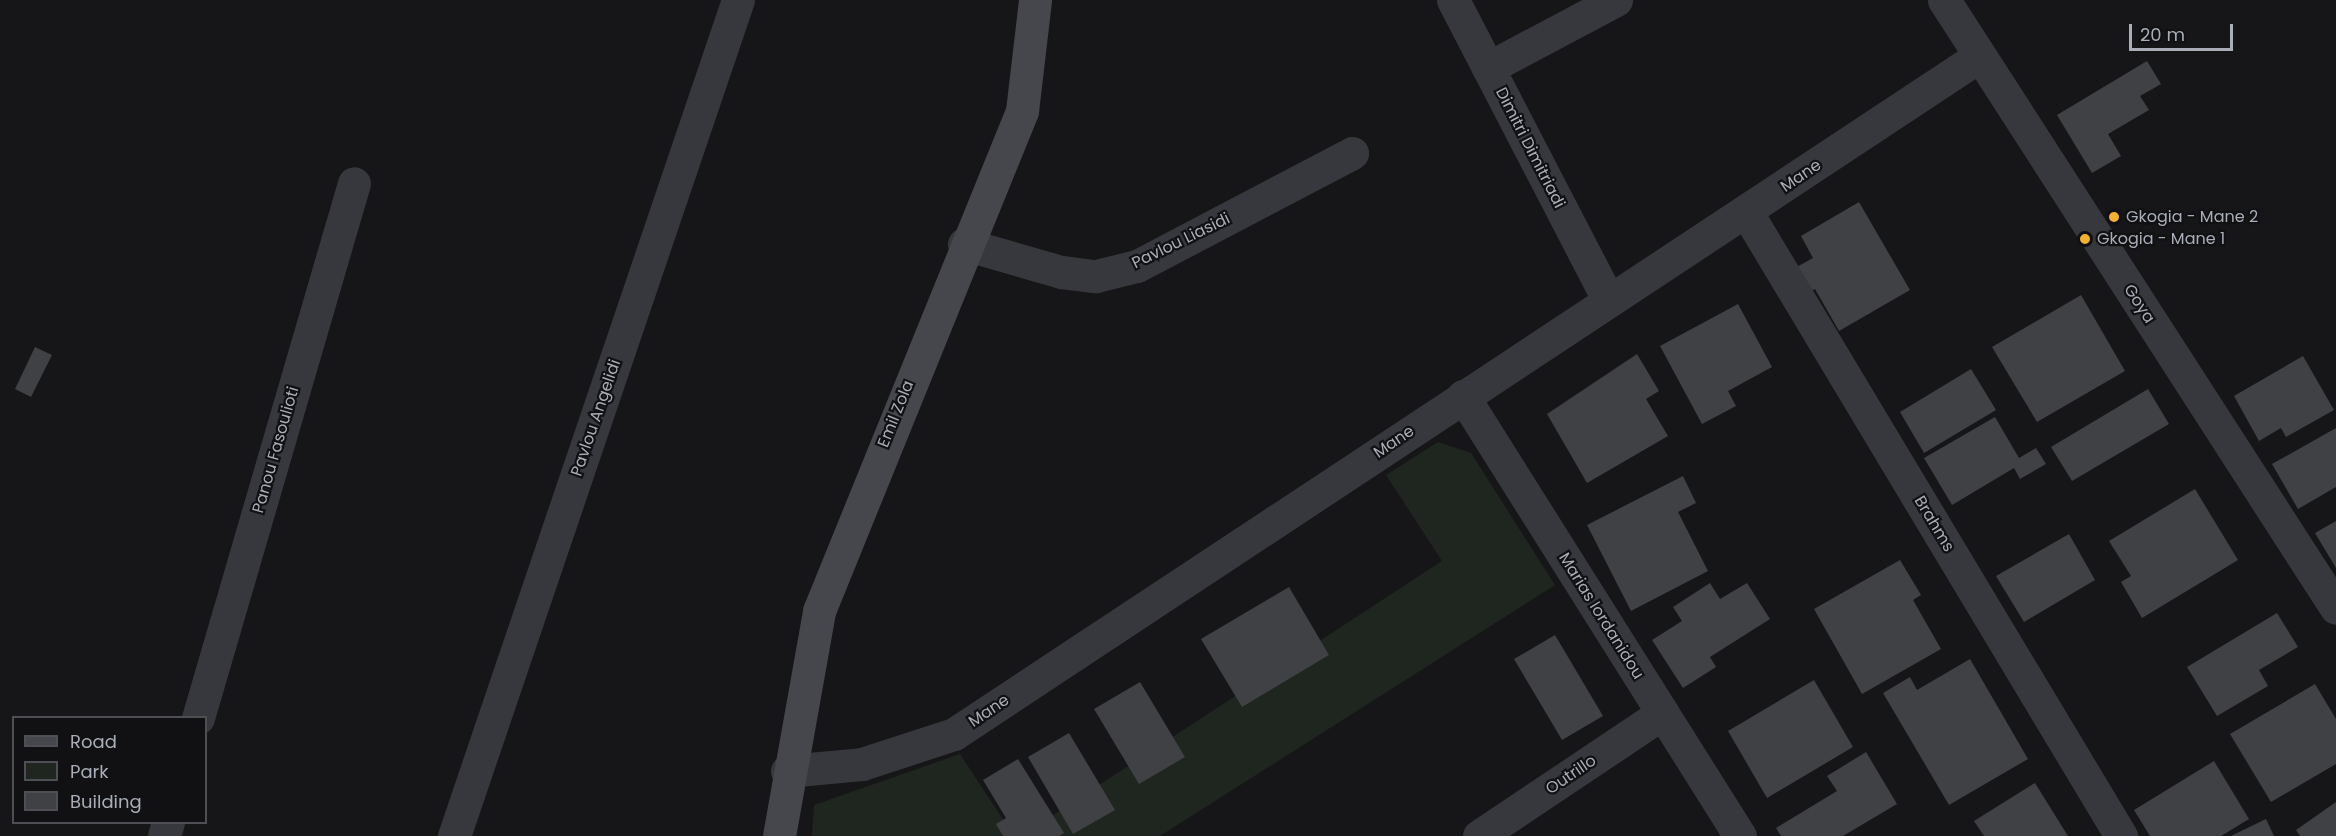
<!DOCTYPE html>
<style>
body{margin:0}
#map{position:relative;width:2336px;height:836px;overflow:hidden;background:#161618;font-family:Poppins,sans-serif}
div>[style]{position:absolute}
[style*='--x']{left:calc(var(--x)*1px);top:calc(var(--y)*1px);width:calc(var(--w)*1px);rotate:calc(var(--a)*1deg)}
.green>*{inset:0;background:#1e261f}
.building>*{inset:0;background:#404145}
.street>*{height:33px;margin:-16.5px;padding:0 16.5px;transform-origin:16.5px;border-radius:16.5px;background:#37383d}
.secondary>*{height:33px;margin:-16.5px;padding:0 16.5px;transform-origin:16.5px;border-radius:16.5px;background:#45474d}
.dots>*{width:16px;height:16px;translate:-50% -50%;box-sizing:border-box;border:3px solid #111113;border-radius:50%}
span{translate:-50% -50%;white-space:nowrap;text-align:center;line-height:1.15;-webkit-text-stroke:4.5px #111113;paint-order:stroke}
.street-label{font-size:16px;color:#a8adb8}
.poi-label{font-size:16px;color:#a8adb8}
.left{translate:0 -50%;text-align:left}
.legend{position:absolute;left:12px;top:716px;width:195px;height:108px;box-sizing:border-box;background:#111113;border:2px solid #4d4f55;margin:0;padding:8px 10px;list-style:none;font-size:18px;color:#a8adb8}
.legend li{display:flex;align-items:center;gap:12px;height:30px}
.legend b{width:30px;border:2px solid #4d4f55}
.scale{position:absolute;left:2129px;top:24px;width:104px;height:27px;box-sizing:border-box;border:3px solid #a8adb8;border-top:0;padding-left:8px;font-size:18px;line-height:21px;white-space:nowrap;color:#a8adb8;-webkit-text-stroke:4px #111113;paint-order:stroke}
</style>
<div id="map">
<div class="green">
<i style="clip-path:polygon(1438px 442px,1471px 453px,1555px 585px,1160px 836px,1021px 836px,1442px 561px,1386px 475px)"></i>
<i style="clip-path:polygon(960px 754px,1014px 836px,812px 836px,814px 805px)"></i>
</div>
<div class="building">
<i style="clip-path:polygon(2147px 61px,2161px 84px,2140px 96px,2149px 110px,2108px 134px,2121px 156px,2092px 173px,2057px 115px)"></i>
<i style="clip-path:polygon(1859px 202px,1910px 290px,1839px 331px,1815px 289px,1807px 293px,1793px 269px,1813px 258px,1801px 236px)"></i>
<i style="clip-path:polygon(2081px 295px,2125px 371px,2037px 422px,1992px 347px)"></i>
<i style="clip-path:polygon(1738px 304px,1772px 367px,1728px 391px,1736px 406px,1702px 424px,1660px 346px)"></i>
<i style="clip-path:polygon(35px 347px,52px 355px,31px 397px,15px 389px)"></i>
<i style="clip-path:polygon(1637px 354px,1659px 391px,1646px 399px,1668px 436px,1587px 483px,1547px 414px)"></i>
<i style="clip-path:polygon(2303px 356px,2334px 410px,2286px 437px,2281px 428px,2259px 441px,2234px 396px)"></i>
<i style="clip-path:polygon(1971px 369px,1996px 410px,1924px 453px,1900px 412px)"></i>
<i style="clip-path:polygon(2148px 389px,2169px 424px,2072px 481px,2051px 447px)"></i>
<i style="clip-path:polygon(1995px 417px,2019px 458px,2036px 448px,2046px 464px,2020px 479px,2014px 468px,1952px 505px,1924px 458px)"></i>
<i style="clip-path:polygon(2336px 428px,2336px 487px,2298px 509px,2272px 464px)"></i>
<i style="clip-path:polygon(1683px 476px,1696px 503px,1678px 512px,1708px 571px,1631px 611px,1587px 525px)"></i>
<i style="clip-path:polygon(2195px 489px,2238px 560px,2142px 618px,2121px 582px,2131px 576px,2109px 541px)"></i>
<i style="clip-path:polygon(2336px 521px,2336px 568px,2315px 533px)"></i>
<i style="clip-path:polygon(2069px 534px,2095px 580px,2024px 622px,1996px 576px)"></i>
<i style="clip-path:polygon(1900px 560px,1921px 595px,1913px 600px,1941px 649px,1862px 694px,1814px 609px)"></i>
<i style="clip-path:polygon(1710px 583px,1720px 599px,1747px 583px,1770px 619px,1710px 657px,1716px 667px,1683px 688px,1652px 640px,1682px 621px,1673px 607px)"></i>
<i style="clip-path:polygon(1289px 587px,1329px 655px,1242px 707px,1201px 639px)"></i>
<i style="clip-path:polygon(2277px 613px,2298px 647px,2259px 670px,2268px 686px,2217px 716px,2187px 667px)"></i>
<i style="clip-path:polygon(1555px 635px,1603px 716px,1562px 740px,1514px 659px)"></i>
<i style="clip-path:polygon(1970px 659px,2028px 759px,1949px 805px,1883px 693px,1910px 677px,1917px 690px)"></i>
<i style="clip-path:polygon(1814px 680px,1853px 747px,1767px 798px,1728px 731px)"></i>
<i style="clip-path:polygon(1140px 682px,1185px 757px,1139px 784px,1094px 709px)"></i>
<i style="clip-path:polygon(2315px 684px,2336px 719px,2336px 764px,2271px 802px,2230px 734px)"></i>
<i style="clip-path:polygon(1069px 733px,1115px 810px,1073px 834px,1028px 757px)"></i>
<i style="clip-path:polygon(1866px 752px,1897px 804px,1843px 836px,1781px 836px,1776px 828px,1837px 791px,1827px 776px)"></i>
<i style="clip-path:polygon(1018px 759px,1064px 833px,1059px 836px,1003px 836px,996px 824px,1006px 818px,983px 780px)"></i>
<i style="clip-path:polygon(2214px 761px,2249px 819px,2221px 836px,2150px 836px,2134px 810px)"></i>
<i style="clip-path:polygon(2035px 783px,2068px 836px,1984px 836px,1974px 821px)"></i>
<i style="clip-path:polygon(2336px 802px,2336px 836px,2300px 836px,2296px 830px)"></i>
<i style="clip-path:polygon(2266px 819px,2274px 836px,2231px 836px)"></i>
</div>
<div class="street">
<i style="--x:1453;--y:0;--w:335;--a:62.6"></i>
<i style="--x:1944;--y:0;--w:723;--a:57.19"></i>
<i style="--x:1488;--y:68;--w:145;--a:-28"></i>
<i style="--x:1747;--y:213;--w:727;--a:59.02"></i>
<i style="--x:964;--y:244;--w:101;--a:16.1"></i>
<i style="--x:1061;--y:272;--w:35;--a:7"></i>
<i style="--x:1096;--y:276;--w:42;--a:-13.7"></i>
<i style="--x:1137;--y:266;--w:243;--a:-27.7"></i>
<i style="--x:1463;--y:396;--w:520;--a:57.81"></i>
<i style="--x:198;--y:718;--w:557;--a:-73.74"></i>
<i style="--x:787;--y:771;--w:75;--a:-5.3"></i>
<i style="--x:862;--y:764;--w:97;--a:-18.1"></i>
<i style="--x:954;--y:734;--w:1228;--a:-33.47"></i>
<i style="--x:164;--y:836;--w:15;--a:-74"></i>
<i style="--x:454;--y:836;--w:883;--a:-71.24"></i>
<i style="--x:1479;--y:836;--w:221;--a:-33.8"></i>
</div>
<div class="secondary">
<i style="--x:779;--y:836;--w:229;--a:-79.9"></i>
<i style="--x:819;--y:611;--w:540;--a:-67.9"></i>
<i style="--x:1022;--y:111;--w:112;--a:-83.3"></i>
</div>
<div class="dots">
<i style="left:2114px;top:217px;background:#f2b134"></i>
<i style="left:2085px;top:239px;background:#f2b134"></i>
</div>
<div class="street-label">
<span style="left:1530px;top:148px;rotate:63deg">Dimitri Dimitriadi</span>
<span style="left:1801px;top:176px;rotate:-34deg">Mane</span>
<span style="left:1181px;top:241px;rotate:-26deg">Pavlou Liasidi</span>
<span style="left:2139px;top:304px;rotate:57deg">Goya</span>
<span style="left:896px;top:414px;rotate:-68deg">Emil Zola</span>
<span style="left:596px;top:418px;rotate:-71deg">Pavlou Angelidi</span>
<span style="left:1394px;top:442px;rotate:-34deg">Mane</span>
<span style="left:276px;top:450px;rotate:-74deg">Panou Fasoulioti</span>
<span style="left:1934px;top:524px;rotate:59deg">Brahms</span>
<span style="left:1601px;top:616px;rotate:58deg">Marias Iordanidou</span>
<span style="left:989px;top:711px;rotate:-34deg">Mane</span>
<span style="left:1571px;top:775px;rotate:-34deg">Outrillo</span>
</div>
<div class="poi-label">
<span class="left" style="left:2126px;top:217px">Gkogia - Mane 2</span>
<span class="left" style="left:2097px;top:239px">Gkogia - Mane 1</span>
</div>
<ul class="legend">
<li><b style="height:8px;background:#45474d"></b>Road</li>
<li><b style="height:16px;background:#1e261f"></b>Park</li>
<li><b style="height:16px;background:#404145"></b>Building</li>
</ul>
<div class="scale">20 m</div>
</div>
